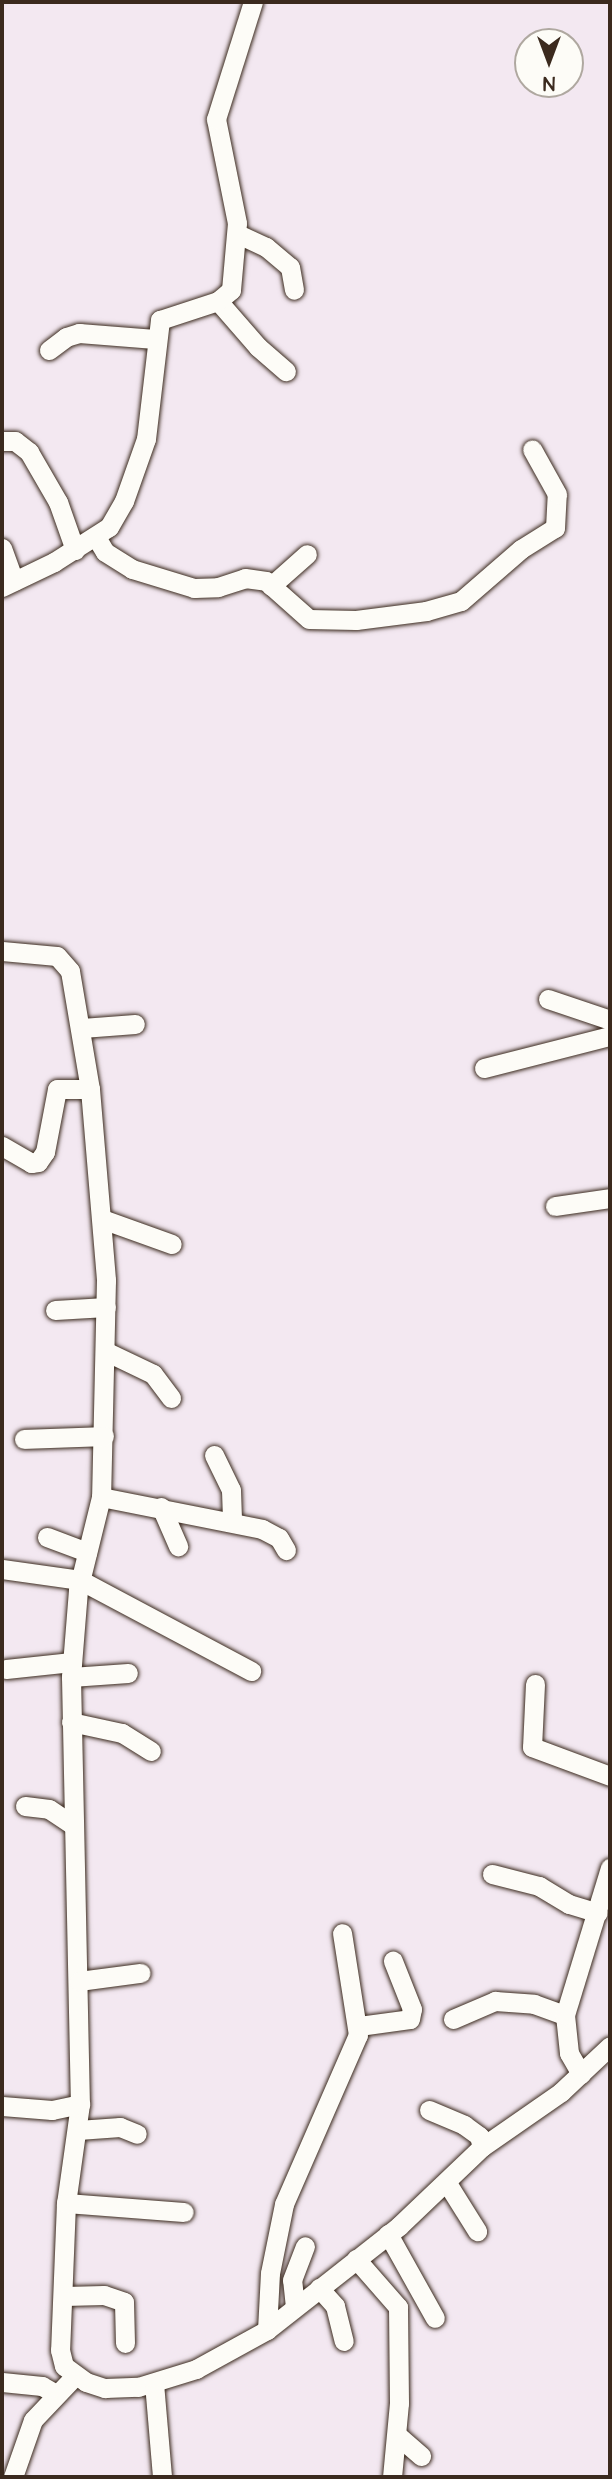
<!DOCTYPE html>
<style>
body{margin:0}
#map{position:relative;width:612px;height:2479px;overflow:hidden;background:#f3e8f1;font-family:"Architects Daughter",sans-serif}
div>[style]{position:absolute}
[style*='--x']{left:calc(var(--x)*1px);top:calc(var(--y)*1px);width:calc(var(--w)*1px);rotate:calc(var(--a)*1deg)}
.roads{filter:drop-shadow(0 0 2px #3b2a1e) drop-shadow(0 0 2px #3b2a1e)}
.minor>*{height:19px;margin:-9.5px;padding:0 9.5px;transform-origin:9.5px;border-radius:9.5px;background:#fdfcf7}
span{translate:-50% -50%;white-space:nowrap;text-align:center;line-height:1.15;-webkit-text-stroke:6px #fdfcf7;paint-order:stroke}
.frame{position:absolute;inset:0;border:4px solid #3b2a1e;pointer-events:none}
.north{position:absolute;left:514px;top:28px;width:70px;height:70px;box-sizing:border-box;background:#fdfcf7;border:2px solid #afa8a0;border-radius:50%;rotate:180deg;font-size:19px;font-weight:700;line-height:28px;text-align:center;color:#3b2a1e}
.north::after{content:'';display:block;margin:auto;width:24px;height:32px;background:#3b2a1e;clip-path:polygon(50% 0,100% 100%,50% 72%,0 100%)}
</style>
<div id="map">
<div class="roads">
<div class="minor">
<i style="--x:238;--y:234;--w:31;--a:25"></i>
<i style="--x:266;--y:247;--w:31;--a:40"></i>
<i style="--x:290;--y:267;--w:23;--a:80"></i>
<i style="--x:218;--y:301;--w:61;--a:49"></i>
<i style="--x:258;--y:347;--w:37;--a:41"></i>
<i style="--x:49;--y:350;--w:21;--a:-37"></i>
<i style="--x:66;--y:337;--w:14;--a:-17"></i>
<i style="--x:79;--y:333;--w:76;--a:4.5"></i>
<i style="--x:2;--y:441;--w:13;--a:0"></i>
<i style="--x:15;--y:441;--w:18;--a:38"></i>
<i style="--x:29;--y:452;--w:58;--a:59.9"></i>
<i style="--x:58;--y:502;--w:51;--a:70.5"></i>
<i style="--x:96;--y:537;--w:17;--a:59"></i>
<i style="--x:105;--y:552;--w:32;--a:32"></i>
<i style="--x:132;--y:569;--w:65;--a:17"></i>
<i style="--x:194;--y:588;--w:24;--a:-2"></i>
<i style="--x:218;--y:587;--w:28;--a:-18"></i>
<i style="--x:245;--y:578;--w:21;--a:8"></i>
<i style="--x:266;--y:581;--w:57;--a:41.5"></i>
<i style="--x:309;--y:619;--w:47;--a:1.2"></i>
<i style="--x:356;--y:620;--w:71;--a:-7.3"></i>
<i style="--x:426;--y:611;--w:36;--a:-16"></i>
<i style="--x:461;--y:601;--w:79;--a:-40.9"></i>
<i style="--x:521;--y:549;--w:40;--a:-32"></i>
<i style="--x:555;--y:528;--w:34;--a:-87"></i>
<i style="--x:557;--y:494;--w:51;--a:-119.1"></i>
<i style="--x:2;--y:548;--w:35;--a:70"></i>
<i style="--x:271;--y:586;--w:48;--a:-41.6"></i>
<i style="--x:2;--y:587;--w:58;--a:-25.7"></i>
<i style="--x:54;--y:562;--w:65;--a:-32.5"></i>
<i style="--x:109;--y:527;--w:30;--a:-60"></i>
<i style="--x:124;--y:501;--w:66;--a:-70.5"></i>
<i style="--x:146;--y:439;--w:120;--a:-83.3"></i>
<i style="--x:160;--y:320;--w:61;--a:-18.1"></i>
<i style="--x:218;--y:301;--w:17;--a:-40"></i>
<i style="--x:231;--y:290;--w:67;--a:-84.9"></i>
<i style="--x:237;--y:223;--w:106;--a:-101.4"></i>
<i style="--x:216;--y:119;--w:123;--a:-72.5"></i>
<i style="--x:2;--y:951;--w:55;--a:5.2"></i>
<i style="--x:57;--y:956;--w:20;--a:49"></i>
<i style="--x:70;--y:971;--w:120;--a:80.4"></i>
<i style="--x:90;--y:1089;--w:192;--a:85.2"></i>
<i style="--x:106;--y:1280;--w:217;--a:91.3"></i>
<i style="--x:101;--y:1497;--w:96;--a:103.9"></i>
<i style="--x:78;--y:1590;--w:87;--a:94.6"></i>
<i style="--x:71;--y:1677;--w:427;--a:88.8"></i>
<i style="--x:80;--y:2104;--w:100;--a:98"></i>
<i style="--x:66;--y:2203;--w:147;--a:92.3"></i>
<i style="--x:60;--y:2350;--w:16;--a:76"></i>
<i style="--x:64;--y:2366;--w:27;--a:36"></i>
<i style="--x:86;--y:2382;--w:20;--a:18"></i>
<i style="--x:105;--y:2388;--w:33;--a:-2"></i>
<i style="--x:138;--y:2387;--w:61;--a:-17.2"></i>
<i style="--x:196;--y:2369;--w:81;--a:-28.8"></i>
<i style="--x:267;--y:2330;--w:168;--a:-38.2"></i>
<i style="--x:399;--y:2226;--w:115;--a:-43.6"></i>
<i style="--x:482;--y:2147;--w:96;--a:-34.8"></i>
<i style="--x:561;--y:2092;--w:67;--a:-43.2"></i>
<i style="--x:548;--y:999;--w:65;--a:18.7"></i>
<i style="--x:82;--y:1028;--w:53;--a:-4.3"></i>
<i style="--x:484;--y:1068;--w:130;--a:-14.3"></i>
<i style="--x:2;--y:1146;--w:34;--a:30"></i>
<i style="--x:31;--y:1163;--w:7;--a:-8"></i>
<i style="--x:38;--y:1162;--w:12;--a:-55"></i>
<i style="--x:45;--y:1152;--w:64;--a:-79.2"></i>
<i style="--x:57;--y:1089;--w:33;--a:0"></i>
<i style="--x:555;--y:1206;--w:56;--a:-8.3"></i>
<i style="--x:102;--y:1219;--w:74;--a:19.7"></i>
<i style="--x:55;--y:1310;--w:51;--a:-3.4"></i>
<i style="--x:105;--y:1351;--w:53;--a:25.6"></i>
<i style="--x:153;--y:1374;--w:30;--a:53"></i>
<i style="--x:24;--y:1439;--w:80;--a:-2.1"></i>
<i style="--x:214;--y:1455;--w:39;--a:64"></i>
<i style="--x:231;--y:1490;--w:32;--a:88"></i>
<i style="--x:101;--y:1497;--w:164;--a:11.2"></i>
<i style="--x:262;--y:1529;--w:19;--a:28"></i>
<i style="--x:279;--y:1538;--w:14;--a:60"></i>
<i style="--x:161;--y:1507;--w:43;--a:66.4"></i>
<i style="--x:47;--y:1537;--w:43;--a:20.6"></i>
<i style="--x:2;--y:1569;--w:79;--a:8"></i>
<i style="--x:80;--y:1580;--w:194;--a:28"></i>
<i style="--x:6;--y:1669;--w:66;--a:-6.1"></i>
<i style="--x:71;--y:1677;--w:57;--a:-4"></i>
<i style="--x:535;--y:1684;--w:63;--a:92.7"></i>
<i style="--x:532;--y:1747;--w:83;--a:20.4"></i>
<i style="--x:71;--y:1722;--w:52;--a:12.2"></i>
<i style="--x:122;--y:1733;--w:34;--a:32"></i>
<i style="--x:25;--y:1806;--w:24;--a:7"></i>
<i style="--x:49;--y:1809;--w:29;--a:34"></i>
<i style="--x:492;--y:1874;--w:49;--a:14.3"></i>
<i style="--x:539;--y:1886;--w:35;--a:31"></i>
<i style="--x:569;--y:1904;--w:30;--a:17"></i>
<i style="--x:79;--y:1981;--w:62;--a:-7.5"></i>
<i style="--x:453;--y:2019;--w:46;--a:-23.2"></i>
<i style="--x:495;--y:2001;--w:39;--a:4"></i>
<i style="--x:534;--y:2004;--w:33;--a:20"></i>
<i style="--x:359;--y:2026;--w:51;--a:-7.8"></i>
<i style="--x:410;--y:2019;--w:10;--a:-79"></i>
<i style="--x:412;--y:2009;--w:52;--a:-111.6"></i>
<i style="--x:581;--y:2074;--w:24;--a:-120"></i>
<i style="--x:569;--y:2053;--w:38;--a:-96"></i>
<i style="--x:565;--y:2015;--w:154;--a:-73"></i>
<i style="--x:2;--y:2106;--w:50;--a:4.6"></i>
<i style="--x:52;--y:2110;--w:29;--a:-12"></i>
<i style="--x:429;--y:2110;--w:38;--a:23"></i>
<i style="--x:464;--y:2125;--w:19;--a:36"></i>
<i style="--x:479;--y:2136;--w:11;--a:75"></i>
<i style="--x:78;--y:2130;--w:42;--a:-4.1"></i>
<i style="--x:120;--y:2127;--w:18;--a:22"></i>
<i style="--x:447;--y:2183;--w:57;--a:58"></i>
<i style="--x:66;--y:2203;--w:118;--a:4.4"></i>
<i style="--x:388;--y:2234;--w:96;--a:60.8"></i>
<i style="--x:356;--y:2259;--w:64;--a:48.8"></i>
<i style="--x:398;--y:2307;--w:96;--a:89.4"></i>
<i style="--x:399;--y:2403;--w:74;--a:95.4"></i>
<i style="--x:319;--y:2288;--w:24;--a:48"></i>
<i style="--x:335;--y:2306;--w:36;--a:76"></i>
<i style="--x:64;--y:2296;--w:40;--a:-1.4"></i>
<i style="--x:104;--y:2295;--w:21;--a:19"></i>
<i style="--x:124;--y:2302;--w:41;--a:88.6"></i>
<i style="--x:295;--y:2307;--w:27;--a:-96"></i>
<i style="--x:292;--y:2280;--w:36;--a:-69"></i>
<i style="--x:267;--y:2330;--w:57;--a:-87"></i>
<i style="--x:270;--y:2273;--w:70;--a:-78.5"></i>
<i style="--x:284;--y:2204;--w:184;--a:-66.4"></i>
<i style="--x:358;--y:2035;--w:103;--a:-98.9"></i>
<i style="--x:2;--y:2382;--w:40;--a:5.7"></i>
<i style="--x:42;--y:2386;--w:16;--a:30"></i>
<i style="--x:154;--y:2383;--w:94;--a:85.1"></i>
<i style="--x:397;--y:2435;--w:32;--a:41"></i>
<i style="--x:13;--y:2477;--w:60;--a:-70.7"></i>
<i style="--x:33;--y:2420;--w:59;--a:-46.4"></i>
</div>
</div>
<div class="frame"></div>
<div class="north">N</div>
</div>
